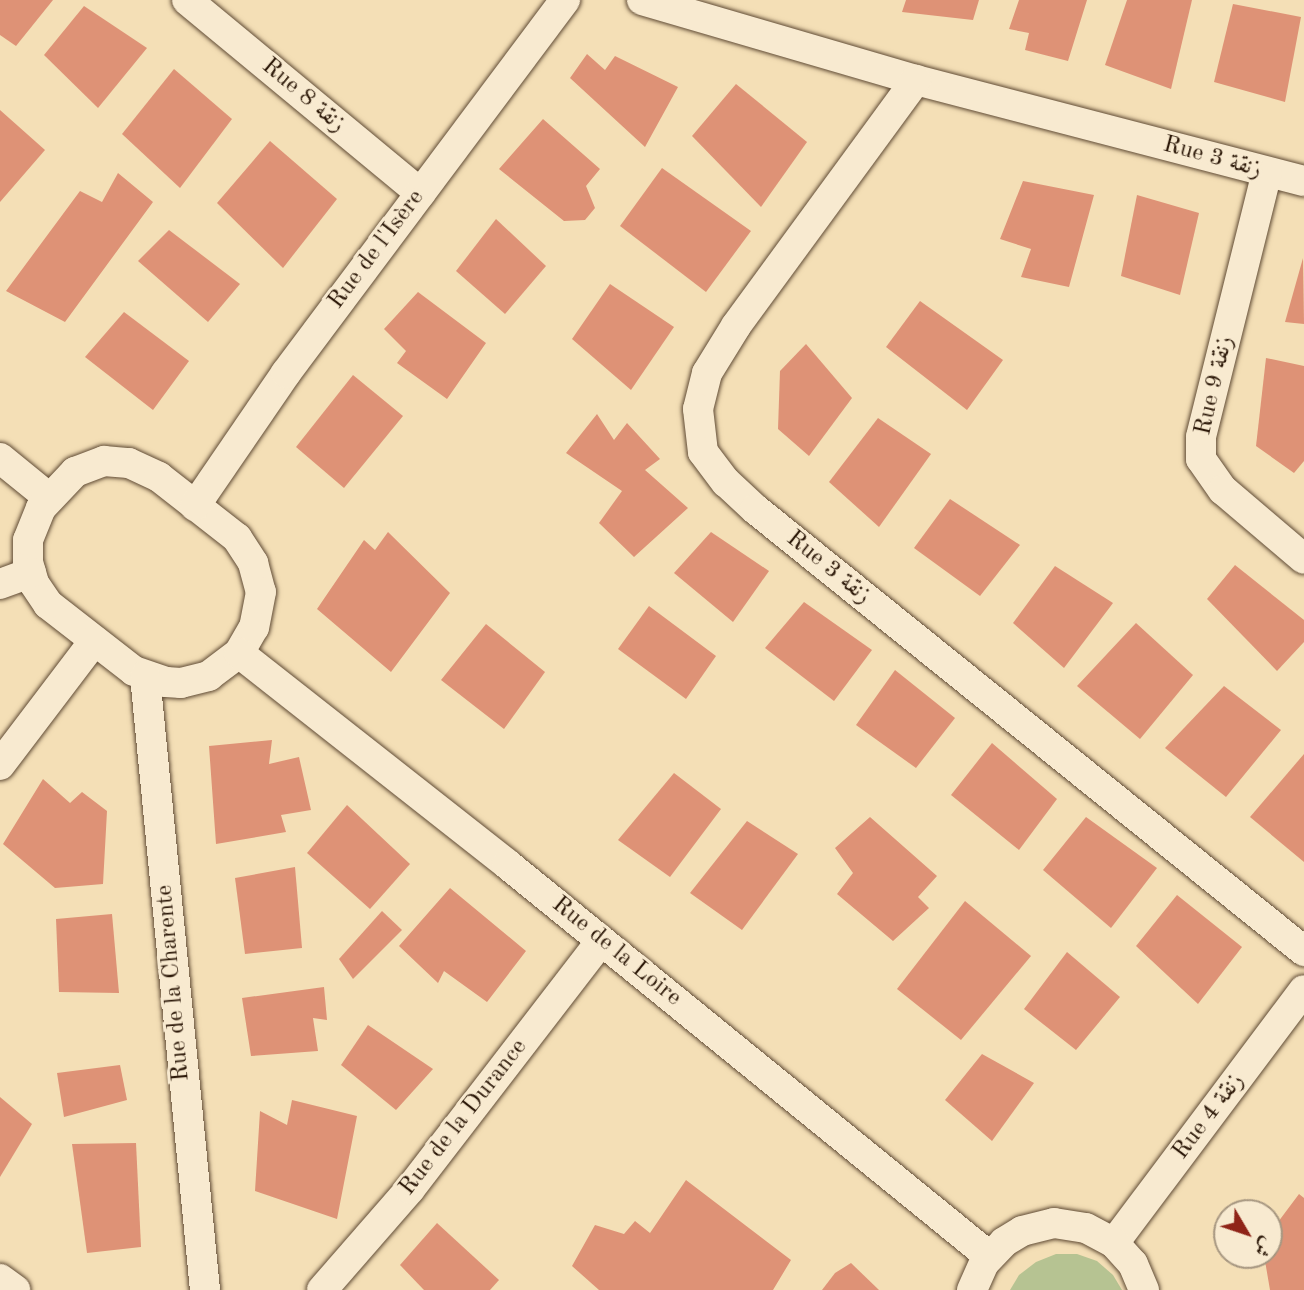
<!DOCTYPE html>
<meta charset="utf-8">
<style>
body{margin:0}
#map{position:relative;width:1304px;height:1290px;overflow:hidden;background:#f4dfb6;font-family:"Old Standard TT",Amiri,serif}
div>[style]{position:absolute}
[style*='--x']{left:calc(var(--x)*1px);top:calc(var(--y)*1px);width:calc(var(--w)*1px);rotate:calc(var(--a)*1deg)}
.green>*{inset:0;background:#b6c392}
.building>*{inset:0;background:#de9276}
.roads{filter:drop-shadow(0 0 2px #604b35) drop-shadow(0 0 2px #604b35)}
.street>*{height:30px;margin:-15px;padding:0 15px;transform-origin:15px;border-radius:15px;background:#f8ead0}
span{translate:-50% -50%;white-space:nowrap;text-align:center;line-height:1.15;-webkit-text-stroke:6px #f8ead0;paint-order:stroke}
.street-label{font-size:24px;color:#2e1a0a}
.north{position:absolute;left:1213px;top:1199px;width:70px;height:70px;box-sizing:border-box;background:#f8ead0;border:2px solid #a79781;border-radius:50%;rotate:129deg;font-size:19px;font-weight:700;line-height:28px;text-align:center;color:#2e1a0a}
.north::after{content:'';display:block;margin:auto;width:24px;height:32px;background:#8f2418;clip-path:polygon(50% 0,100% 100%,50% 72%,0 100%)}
</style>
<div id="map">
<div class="green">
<i style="clip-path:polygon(1056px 1254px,1077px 1254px,1097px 1261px,1113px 1275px,1122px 1290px,1010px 1290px,1019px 1275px,1036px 1262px)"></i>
</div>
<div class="building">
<i style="clip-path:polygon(0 0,53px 0,16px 46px,0 35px)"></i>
<i style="clip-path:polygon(906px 0,979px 0,973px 20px,902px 12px)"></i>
<i style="clip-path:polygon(1019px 0,1087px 0,1068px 61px,1025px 50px,1029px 33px,1009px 29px)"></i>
<i style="clip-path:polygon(1127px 0,1192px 0,1171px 89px,1105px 65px)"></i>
<i style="clip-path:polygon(1233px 4px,1301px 17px,1285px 102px,1214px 82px)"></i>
<i style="clip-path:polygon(84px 6px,147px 48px,98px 108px,44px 55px)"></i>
<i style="clip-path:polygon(587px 54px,605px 70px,615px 56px,678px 87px,645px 147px,570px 78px)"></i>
<i style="clip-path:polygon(174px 69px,232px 119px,180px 188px,122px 134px)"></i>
<i style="clip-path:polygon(736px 84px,807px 142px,761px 207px,692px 136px)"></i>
<i style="clip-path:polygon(0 110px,45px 150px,0 202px)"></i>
<i style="clip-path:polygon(543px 119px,600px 169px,586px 186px,595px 208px,585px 220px,564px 221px,499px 169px)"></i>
<i style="clip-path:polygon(270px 141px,337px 199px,283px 268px,217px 203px)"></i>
<i style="clip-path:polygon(662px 168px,751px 231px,706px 292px,620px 226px)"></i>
<i style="clip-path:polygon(118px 173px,153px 202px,65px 322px,6px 291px,80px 191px,102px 202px)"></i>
<i style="clip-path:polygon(1023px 181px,1094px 195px,1069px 287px,1021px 277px,1031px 249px,1000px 239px)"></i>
<i style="clip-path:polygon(1137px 195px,1199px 213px,1180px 295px,1121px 276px)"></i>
<i style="clip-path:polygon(496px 219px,546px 266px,505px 314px,456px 271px)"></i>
<i style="clip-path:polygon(169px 230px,240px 284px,208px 322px,138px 261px)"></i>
<i style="clip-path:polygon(1303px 258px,1304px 324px,1285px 322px)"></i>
<i style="clip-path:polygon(610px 284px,674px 327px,631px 390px,572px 339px)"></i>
<i style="clip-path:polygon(418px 292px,486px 343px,447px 399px,397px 363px,406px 351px,384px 329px)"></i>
<i style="clip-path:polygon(920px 301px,1003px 360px,967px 410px,886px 347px)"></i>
<i style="clip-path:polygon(124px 312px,189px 361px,153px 410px,85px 357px)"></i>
<i style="clip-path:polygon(806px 344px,852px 398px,809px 456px,778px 429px,780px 371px)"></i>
<i style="clip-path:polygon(1266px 358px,1304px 366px,1304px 461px,1294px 473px,1256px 446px)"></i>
<i style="clip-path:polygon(353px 375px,403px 416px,344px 488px,296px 447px)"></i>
<i style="clip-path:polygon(597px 414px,614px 440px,627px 423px,660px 459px,645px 470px,688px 508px,634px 557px,599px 523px,622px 491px,566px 453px)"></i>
<i style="clip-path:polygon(878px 418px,931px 454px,879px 527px,829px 482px)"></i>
<i style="clip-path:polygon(950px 499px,1020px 545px,980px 596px,914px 548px)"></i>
<i style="clip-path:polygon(388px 532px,450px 593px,391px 672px,317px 609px,364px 540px,375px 550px)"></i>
<i style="clip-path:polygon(711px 532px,769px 571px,733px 622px,674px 573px)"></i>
<i style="clip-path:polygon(1235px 565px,1304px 620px,1304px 642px,1277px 671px,1207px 599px)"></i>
<i style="clip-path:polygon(1055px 566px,1113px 603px,1064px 668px,1013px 623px)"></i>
<i style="clip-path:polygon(804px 602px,872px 650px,834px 701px,765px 648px)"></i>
<i style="clip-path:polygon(649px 606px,716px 656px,686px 699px,618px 649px)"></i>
<i style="clip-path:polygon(1136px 623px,1193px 675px,1140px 739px,1077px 686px)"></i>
<i style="clip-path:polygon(486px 624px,545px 672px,504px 729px,441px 680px)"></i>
<i style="clip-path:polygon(895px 670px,955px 718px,916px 768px,856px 725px)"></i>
<i style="clip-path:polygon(1224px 686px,1281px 730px,1226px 797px,1165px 748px)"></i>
<i style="clip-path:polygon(272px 740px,269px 764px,299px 757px,311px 810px,281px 815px,286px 832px,216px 844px,209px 746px)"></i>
<i style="clip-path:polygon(992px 743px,1057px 799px,1019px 850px,951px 795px)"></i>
<i style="clip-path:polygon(1304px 754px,1304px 862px,1250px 817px)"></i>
<i style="clip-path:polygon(674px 773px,721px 809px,670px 877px,618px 840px)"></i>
<i style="clip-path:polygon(43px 779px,70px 803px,82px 792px,107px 811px,103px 884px,55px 888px,3px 844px)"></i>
<i style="clip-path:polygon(347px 805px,410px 864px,370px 909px,307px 853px)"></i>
<i style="clip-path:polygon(870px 817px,937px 876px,918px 897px,929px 908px,893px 941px,837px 894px,853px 873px,835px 848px)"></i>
<i style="clip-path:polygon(1086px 817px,1157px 868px,1111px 928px,1043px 870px)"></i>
<i style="clip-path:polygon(747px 821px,798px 854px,742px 930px,690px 893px)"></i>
<i style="clip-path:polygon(295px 867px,302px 948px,245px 954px,235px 878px)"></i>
<i style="clip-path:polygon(450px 888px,526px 951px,487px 1002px,444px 971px,438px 983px,399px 946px)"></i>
<i style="clip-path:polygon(1177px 895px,1242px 947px,1198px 1004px,1136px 946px)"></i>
<i style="clip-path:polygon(965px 901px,1031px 956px,961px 1040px,897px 989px)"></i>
<i style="clip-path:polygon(382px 911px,402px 930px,353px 979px,339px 959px)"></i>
<i style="clip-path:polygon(112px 914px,119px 993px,59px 992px,56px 919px)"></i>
<i style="clip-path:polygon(1067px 952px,1120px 997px,1076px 1050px,1024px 1009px)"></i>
<i style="clip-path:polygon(324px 987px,327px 1020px,313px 1018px,318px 1051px,251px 1056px,242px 998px)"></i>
<i style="clip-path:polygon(368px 1025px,433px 1069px,396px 1110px,341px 1065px)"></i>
<i style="clip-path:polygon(982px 1054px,1034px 1083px,992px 1141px,945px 1100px)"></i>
<i style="clip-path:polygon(120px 1065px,127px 1100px,64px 1117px,57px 1073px)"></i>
<i style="clip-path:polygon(0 1097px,32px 1124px,0 1177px)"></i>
<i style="clip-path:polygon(292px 1100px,357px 1116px,337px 1219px,255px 1191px,260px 1111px,287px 1125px)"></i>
<i style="clip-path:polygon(136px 1143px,141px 1247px,87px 1253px,72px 1144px)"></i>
<i style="clip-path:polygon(686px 1180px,791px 1260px,773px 1290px,599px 1290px,572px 1266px,595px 1225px,624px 1234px,635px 1221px,650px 1233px)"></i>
<i style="clip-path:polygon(1299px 1194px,1304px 1198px,1304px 1290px,1270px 1290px,1264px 1255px,1269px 1255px,1269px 1234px)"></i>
<i style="clip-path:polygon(437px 1223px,499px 1280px,490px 1290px,424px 1290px,400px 1265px)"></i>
<i style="clip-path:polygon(851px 1263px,879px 1290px,822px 1290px,835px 1273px)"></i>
</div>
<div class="roads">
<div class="street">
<i style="--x:187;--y:0;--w:303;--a:39.6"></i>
<i style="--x:642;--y:0;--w:285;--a:16.3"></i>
<i style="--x:916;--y:80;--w:401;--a:14.6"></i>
<i style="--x:916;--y:80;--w:305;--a:126.2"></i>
<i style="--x:736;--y:326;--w:55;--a:121.7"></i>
<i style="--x:707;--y:373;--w:37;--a:104"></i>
<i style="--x:698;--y:409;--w:43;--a:83.4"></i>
<i style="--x:703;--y:452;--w:38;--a:53"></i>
<i style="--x:726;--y:482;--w:40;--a:43"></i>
<i style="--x:755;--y:509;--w:705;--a:38.84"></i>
<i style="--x:1267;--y:172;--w:273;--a:104"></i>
<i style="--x:1201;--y:437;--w:22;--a:90"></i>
<i style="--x:1201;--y:459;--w:38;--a:55"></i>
<i style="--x:1223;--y:490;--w:106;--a:40.4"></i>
<i style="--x:0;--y:458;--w:62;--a:39.1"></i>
<i style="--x:104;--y:461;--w:25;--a:5"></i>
<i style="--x:129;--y:463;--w:33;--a:25"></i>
<i style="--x:159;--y:477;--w:99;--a:38"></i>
<i style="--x:237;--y:538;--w:30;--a:57"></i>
<i style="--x:253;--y:563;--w:30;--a:75"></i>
<i style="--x:261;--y:592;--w:36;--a:101"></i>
<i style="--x:254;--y:627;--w:30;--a:120"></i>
<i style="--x:239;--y:653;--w:38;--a:143"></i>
<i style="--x:209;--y:676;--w:29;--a:166"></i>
<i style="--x:181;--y:683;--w:15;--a:-176"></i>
<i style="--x:166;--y:682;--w:34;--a:-161"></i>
<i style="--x:134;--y:671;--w:109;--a:-142.1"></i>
<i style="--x:48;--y:604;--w:25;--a:-124"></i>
<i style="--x:34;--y:583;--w:22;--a:-106"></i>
<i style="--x:28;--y:562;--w:22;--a:-90"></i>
<i style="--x:28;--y:540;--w:35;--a:-68"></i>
<i style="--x:41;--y:508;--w:50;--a:-46.6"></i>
<i style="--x:75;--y:472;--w:31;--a:-21"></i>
<i style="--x:195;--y:506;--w:161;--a:-55.6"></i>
<i style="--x:286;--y:373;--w:466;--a:-53.2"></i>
<i style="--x:0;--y:584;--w:33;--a:-20"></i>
<i style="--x:239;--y:653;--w:341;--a:38.2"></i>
<i style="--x:507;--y:864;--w:621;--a:39.12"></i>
<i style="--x:145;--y:676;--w:617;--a:84.42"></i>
<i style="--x:0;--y:765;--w:156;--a:-52.8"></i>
<i style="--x:1114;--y:1243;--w:316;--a:-53.1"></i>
<i style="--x:0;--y:1279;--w:19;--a:36"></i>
<i style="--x:322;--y:1290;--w:134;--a:-48.9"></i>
<i style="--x:410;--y:1189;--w:313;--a:-52.4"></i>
<i style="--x:972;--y:1290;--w:30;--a:-66"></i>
<i style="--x:984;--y:1263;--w:29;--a:-46"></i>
<i style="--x:1004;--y:1242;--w:21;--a:-31"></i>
<i style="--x:1022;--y:1231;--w:33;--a:-14"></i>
<i style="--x:1054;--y:1223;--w:32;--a:9"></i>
<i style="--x:1086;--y:1228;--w:32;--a:28"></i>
<i style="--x:1114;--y:1243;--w:28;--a:48"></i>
<i style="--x:1133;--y:1264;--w:28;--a:67"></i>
</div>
</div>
<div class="street-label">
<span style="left:303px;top:96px;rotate:40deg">Rue 8 زنقة</span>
<span style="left:1212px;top:158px;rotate:15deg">Rue 3 زنقة</span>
<span style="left:377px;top:250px;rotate:-53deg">Rue de l'Isère</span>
<span style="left:1215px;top:386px;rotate:-77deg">Rue 9 زنقة</span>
<span style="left:828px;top:568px;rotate:39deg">Rue 3 زنقة</span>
<span style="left:616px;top:952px;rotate:39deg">Rue de la Loire</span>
<span style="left:174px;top:983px;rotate:-95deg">Rue de la Charente</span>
<span style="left:1209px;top:1117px;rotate:-53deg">Rue 4 زنقة</span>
<span style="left:464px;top:1118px;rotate:-52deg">Rue de la Durance</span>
</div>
<div class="north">ش</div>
</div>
